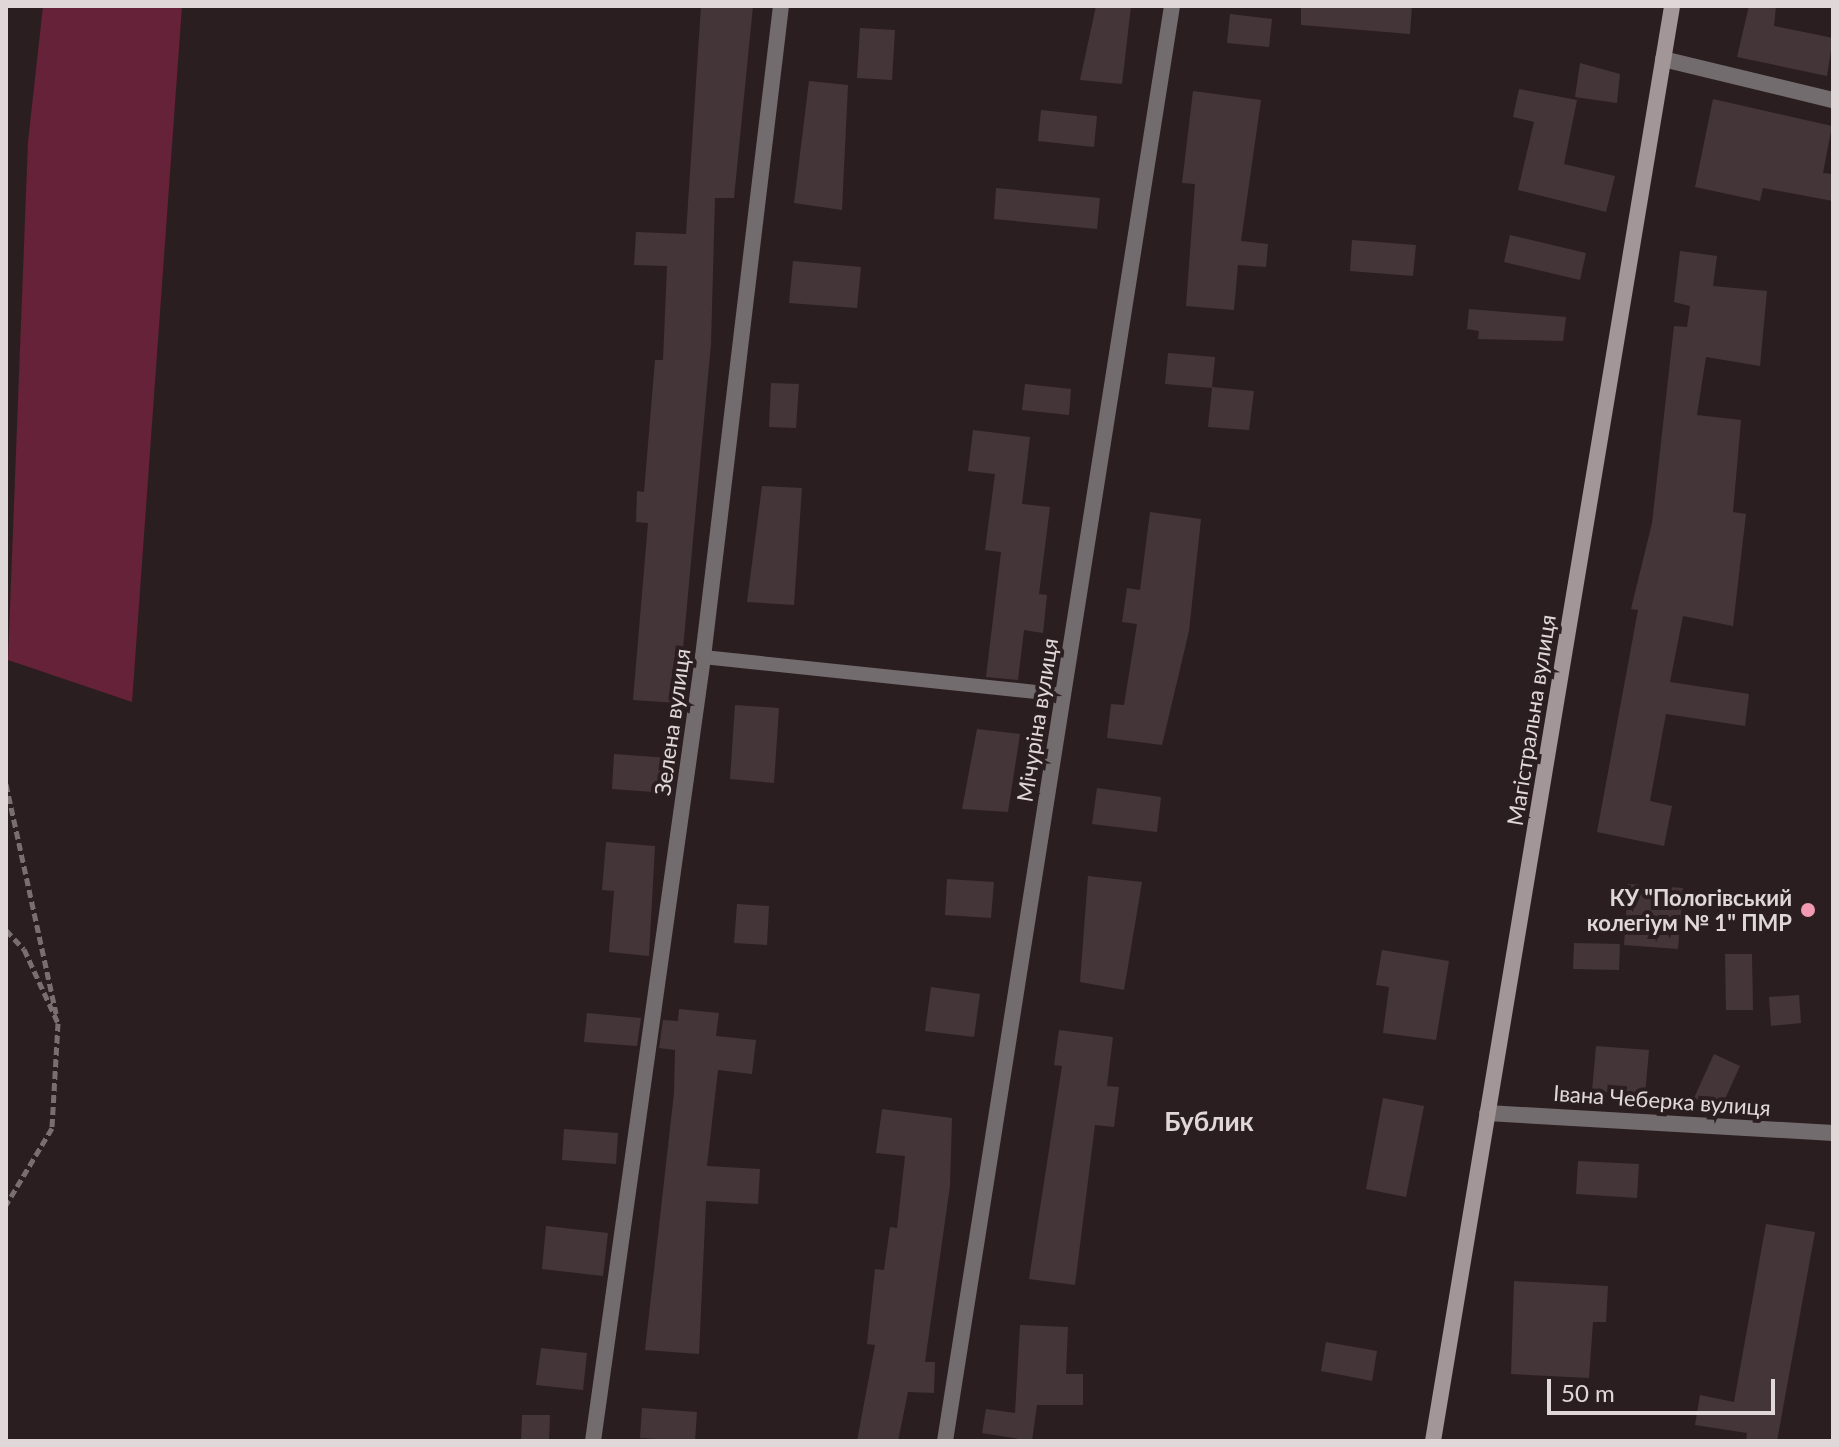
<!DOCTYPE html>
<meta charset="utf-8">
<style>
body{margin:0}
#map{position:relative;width:1839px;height:1447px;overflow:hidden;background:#2b1e21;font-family:Lato,sans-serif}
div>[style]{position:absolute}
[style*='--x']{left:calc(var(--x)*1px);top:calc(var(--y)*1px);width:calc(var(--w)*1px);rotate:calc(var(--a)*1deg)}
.green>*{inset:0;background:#662238}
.building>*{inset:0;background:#443539}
.path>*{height:5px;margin-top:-2.5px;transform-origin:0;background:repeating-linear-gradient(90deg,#796e70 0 8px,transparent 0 12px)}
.service>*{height:14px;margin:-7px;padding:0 7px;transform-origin:7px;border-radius:7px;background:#736c6e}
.minor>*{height:16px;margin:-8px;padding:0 8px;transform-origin:8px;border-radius:8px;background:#736c6e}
.secondary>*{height:16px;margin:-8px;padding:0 8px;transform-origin:8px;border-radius:8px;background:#a29699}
.dots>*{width:22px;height:22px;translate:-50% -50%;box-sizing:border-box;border:4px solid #2b1e21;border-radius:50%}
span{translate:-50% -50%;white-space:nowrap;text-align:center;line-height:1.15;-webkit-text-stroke:8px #2b1e21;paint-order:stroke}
.street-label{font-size:22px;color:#e0d7d9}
.poi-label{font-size:22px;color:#e0d7d9;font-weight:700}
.right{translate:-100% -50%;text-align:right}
.quarter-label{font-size:26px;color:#e0d7d9;font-weight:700}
.frame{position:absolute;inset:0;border:8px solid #e0d7d9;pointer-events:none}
.scale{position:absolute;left:1547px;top:1379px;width:228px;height:36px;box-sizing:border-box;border:4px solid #e0d7d9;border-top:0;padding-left:10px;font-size:24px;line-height:28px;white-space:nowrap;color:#e0d7d9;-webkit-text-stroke:6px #2b1e21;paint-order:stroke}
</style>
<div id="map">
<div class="green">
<i style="clip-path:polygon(43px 6px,182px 6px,132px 702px,8px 660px,28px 142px)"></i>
</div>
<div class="building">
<i style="clip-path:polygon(701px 6px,753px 6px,734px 198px,715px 198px,711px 344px,678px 703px,633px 700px,648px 523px,636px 522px,637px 491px,644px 492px,655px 360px,663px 360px,667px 266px,634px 265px,636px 232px,686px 234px)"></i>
<i style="clip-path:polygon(1096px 6px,1131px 6px,1122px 84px,1080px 80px)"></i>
<i style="clip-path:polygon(1301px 6px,1412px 6px,1410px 34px,1301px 25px)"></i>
<i style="clip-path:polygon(1749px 6px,1776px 6px,1774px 26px,1833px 38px,1827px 76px,1737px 57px)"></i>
<i style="clip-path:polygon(1230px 14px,1272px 19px,1269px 47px,1227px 43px)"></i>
<i style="clip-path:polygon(860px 28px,895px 30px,892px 80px,857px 78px)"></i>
<i style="clip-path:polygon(1580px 63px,1620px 74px,1617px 103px,1575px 97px)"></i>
<i style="clip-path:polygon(809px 81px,848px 85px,842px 210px,794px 203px)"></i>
<i style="clip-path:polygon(1519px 89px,1577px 100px,1564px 164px,1615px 176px,1606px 212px,1518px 190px,1534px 122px,1513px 117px)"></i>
<i style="clip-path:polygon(1193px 91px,1261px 100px,1241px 241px,1268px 244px,1266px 267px,1238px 265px,1234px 310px,1186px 306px,1195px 184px,1182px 183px)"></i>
<i style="clip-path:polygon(1713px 99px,1832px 126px,1823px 173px,1833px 174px,1833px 201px,1763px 188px,1760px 201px,1695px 187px)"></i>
<i style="clip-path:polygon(1041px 110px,1097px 116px,1094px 147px,1038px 141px)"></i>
<i style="clip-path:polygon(996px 188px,1100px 198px,1097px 229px,994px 219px)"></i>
<i style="clip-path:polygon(1510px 235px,1586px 253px,1580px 280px,1504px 262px)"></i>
<i style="clip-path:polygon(1352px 240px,1416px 245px,1413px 276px,1350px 271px)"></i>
<i style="clip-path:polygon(1680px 251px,1717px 256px,1713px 286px,1767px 291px,1760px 366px,1706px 357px,1697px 415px,1741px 420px,1733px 512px,1746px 514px,1733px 626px,1683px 616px,1670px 682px,1749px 694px,1745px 726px,1666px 714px,1650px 801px,1672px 806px,1664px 846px,1597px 832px,1638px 610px,1631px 609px,1652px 523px,1674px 326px,1687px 327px,1690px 306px,1674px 302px)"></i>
<i style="clip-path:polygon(793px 261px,861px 267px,857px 308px,789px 303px)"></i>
<i style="clip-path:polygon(1469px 309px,1566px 317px,1563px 341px,1478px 339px,1479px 331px,1467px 329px)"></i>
<i style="clip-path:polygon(1168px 353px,1215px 357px,1212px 387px,1254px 391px,1249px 430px,1208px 427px,1212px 388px,1165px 384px)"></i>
<i style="clip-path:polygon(771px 383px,799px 384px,796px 428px,769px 427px)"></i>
<i style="clip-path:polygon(1025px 384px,1071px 389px,1069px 415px,1022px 410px)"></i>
<i style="clip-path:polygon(973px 430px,1030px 437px,1022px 504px,1050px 507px,1039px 594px,1047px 595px,1043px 633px,1024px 630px,1018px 680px,986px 677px,1001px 552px,985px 550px,995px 474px,968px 471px)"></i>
<i style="clip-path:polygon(762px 486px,802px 488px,794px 605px,747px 602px)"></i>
<i style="clip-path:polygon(1150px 512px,1201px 519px,1189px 631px,1162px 745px,1107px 738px,1111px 704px,1124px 705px,1137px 624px,1122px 622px,1127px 588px,1140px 590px)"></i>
<i style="clip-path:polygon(735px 705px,779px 708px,774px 783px,730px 779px)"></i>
<i style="clip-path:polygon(977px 729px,1020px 734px,1008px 812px,962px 809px)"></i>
<i style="clip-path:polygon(614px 754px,669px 758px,667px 793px,612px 789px)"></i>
<i style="clip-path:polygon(1097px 788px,1161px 797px,1157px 832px,1092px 824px)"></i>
<i style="clip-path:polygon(606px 842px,655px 846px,649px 956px,609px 952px,614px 891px,602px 890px)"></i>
<i style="clip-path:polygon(1088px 876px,1142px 882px,1124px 990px,1080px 982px)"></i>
<i style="clip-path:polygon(947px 879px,994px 882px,991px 918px,945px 915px)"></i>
<i style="clip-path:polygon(1628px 884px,1683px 888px,1678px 949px,1624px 945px)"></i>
<i style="clip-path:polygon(737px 904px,769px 906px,767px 945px,734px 943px)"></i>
<i style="clip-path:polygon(1574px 943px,1620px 944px,1619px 970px,1573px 969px)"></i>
<i style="clip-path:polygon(1382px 950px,1449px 961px,1436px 1040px,1383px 1033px,1389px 987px,1376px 985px)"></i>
<i style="clip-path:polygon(1725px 954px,1752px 954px,1753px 1010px,1726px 1010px)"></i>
<i style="clip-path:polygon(931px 987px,980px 994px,974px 1037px,925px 1031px)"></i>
<i style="clip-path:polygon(1799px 995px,1801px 1023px,1771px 1026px,1769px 997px)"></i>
<i style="clip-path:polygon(679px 1009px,719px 1013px,716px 1036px,756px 1040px,752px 1074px,718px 1070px,707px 1166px,760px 1169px,758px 1204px,706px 1201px,699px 1354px,645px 1350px,674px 1093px,675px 1050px,659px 1048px,663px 1020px,678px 1021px)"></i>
<i style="clip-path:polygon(587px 1013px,641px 1018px,637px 1046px,584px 1042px)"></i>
<i style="clip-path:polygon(1059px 1030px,1113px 1037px,1107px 1086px,1119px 1087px,1114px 1127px,1095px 1125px,1075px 1285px,1029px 1279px,1062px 1066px,1054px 1065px)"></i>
<i style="clip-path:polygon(1596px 1046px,1649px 1050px,1645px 1095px,1592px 1091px)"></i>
<i style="clip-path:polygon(1714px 1054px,1740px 1066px,1720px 1110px,1694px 1098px)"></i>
<i style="clip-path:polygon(1383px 1098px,1424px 1106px,1406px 1197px,1366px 1189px)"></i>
<i style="clip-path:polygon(882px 1109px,952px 1118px,950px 1186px,925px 1362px,935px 1362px,934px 1393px,908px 1392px,898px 1441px,857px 1441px,875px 1345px,867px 1344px,875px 1269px,884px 1270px,890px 1227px,897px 1228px,905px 1156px,876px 1153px)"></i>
<i style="clip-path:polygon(564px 1129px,618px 1133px,616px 1164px,562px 1160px)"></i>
<i style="clip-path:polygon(1578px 1161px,1639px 1164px,1637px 1198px,1576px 1194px)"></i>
<i style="clip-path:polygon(1766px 1224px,1815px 1232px,1777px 1441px,1746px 1441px,1747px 1433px,1695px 1425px,1700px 1395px,1734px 1402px)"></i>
<i style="clip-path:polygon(546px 1226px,608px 1233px,603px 1276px,542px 1269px)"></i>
<i style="clip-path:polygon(1514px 1281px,1608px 1286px,1606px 1322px,1593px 1322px,1589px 1378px,1511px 1374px)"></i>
<i style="clip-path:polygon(1020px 1325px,1068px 1327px,1066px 1374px,1083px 1374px,1083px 1405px,1037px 1405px,1032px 1441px,982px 1433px,986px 1409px,1015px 1413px)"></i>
<i style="clip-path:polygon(1326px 1342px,1377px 1351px,1372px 1381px,1321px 1371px)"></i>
<i style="clip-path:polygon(541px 1348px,587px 1353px,583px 1390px,536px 1385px)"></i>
<i style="clip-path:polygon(642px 1408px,697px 1412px,695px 1441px,640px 1438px)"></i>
<i style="clip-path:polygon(522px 1415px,550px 1415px,549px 1441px,521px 1441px)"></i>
</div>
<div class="path">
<i style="--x:6;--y:784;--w:235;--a:77.7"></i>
<i style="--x:6;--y:930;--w:26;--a:47"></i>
<i style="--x:24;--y:949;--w:81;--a:65.3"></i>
<i style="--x:58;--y:1023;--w:105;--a:93.3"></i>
<i style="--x:52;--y:1128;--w:90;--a:120.9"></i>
</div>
<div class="service">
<i style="--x:703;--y:657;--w:362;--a:6"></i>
</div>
<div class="minor">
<i style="--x:1663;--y:59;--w:175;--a:13.6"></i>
<i style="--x:1487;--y:1113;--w:347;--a:3.3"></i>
<i style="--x:593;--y:1441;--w:792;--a:-82.01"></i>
<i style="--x:703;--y:657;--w:656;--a:-83.17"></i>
<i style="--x:945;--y:1441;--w:1453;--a:-81.01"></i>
</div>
<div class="secondary">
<i style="--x:1433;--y:1441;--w:1455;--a:-80.54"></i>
</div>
<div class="dots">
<i style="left:1808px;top:910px;background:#f19ab1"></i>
</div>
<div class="street-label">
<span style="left:1037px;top:720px;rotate:-81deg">Мічуріна вулиця</span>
<span style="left:1531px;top:720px;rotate:-81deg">Магістральна вулиця</span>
<span style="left:672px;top:722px;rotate:-82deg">Зелена вулиця</span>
<span style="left:1662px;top:1100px;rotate:4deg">Івана Чеберка вулиця</span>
</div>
<div class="poi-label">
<span class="right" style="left:1792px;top:910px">КУ "Пологівський<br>колегіум № 1" ПМР</span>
</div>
<div class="quarter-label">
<span style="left:1209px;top:1122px">Бублик</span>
</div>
<div class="frame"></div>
<div class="scale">50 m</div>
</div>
